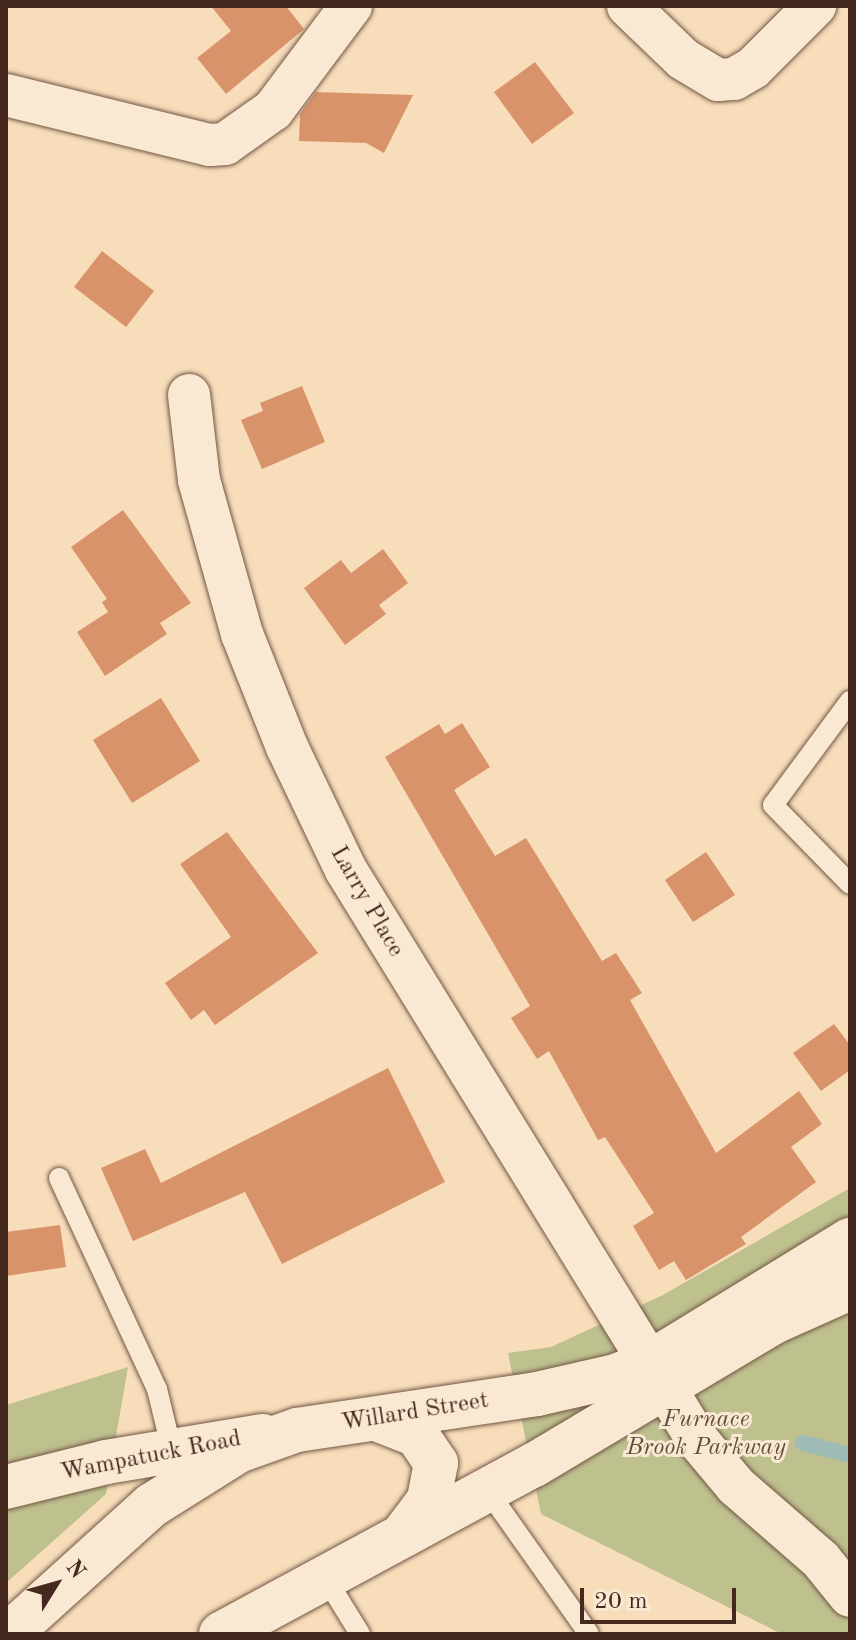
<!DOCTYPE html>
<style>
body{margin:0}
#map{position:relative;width:856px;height:1640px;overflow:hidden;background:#f7ddb9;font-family:"Old Standard TT",serif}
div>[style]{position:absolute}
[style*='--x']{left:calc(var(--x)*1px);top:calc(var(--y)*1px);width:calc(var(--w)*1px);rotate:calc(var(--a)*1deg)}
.green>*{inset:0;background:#bec08e}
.stream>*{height:16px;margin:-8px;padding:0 8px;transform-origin:8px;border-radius:8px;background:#9ebbb5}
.building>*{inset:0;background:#d9936b}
.roads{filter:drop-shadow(0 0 2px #725646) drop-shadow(0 0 2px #725646)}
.service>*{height:20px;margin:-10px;padding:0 10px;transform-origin:10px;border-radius:10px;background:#fae9d2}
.minor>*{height:42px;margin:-21px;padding:0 21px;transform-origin:21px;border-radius:21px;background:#fae9d2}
.tertiary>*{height:44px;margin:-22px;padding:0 22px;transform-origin:22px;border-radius:22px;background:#fae9d2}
.secondary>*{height:44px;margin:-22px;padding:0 22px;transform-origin:22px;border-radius:22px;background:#fae9d2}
span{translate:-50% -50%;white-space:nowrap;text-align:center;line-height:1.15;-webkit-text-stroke:6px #fae9d2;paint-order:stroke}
.street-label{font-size:24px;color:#45291f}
.park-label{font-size:24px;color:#634f3b;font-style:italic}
.frame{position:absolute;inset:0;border:8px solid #45291f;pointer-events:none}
.north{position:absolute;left:16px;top:1544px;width:80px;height:80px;-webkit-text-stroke:6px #fae9d2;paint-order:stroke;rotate:53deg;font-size:22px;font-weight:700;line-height:32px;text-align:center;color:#45291f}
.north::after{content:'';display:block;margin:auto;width:28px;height:36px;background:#45291f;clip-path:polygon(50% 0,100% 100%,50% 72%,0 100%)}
.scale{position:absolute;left:580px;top:1588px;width:156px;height:36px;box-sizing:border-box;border:4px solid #45291f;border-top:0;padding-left:10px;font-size:24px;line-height:28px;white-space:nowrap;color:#45291f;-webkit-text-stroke:6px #fae9d2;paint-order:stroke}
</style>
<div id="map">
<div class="green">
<i style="clip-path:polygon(850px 1188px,850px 1634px,782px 1634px,541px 1514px,508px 1353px,551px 1347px,663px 1295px)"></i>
<i style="clip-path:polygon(128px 1367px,106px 1494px,6px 1583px,6px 1405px)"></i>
</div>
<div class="stream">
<i style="--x:803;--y:1443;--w:49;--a:14.3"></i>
</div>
<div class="building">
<i style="clip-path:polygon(211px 6px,286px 6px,304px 29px,226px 94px,197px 58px,231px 31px)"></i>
<i style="clip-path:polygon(535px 62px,574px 113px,532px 144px,494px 92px)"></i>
<i style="clip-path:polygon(316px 92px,413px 95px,384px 153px,366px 143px,299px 141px,300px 114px)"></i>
<i style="clip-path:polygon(102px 251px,154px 291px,126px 327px,74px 287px)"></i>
<i style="clip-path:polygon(302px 386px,325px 442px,262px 469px,241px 420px,263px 411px,260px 403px)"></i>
<i style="clip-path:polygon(123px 510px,191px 603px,160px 623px,167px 634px,105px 676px,77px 632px,108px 612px,102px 602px,107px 599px,71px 547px)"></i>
<i style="clip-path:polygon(383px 549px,408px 583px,379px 605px,386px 614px,345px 645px,304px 588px,341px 560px,351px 573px)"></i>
<i style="clip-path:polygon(161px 698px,200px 761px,132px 803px,93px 740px)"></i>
<i style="clip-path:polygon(462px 723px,490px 767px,454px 790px,495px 856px,526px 838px,602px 961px,616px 953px,642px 993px,630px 1000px,716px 1153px,799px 1091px,822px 1124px,791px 1147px,816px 1182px,741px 1237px,746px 1244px,686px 1280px,674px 1261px,659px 1270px,633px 1226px,654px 1213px,605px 1137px,598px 1140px,549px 1051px,537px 1059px,511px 1018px,530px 1006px,385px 757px,439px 724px,445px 734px)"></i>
<i style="clip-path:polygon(227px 832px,318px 953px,215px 1025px,204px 1010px,191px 1020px,165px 983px,231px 937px,180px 864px)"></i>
<i style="clip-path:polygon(706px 852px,735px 895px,693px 922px,665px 880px)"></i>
<i style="clip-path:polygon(834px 1024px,850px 1045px,850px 1070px,821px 1091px,793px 1053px)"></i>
<i style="clip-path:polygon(388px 1068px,445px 1182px,282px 1264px,245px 1192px,133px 1241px,101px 1168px,145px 1149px,161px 1183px)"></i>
<i style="clip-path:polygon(60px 1225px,66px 1267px,6px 1276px,6px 1232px)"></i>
</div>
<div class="roads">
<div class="service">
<i style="--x:850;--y:701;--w:129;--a:126.5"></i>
<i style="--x:773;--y:805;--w:110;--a:45.7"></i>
<i style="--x:59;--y:1178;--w:233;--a:65.1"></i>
<i style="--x:157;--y:1389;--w:64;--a:76.4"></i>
<i style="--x:487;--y:1490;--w:176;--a:54.7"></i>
<i style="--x:325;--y:1577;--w:67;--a:58.4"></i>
</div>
<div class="minor">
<i style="--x:628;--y:6;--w:76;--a:43.9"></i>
<i style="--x:683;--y:59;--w:41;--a:31"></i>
<i style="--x:718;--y:80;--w:16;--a:-4"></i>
<i style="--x:734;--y:79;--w:22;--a:-30"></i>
<i style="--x:753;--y:68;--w:88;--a:-45"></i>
<i style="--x:6;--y:95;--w:210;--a:13.8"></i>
<i style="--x:210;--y:145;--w:15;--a:-4"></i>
<i style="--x:225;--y:144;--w:59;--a:-35.3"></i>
<i style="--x:273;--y:110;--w:130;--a:-53.1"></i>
<i style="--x:189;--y:395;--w:86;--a:83.3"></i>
<i style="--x:199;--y:480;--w:160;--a:74.4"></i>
<i style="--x:242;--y:634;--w:122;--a:68.3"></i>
<i style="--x:287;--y:747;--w:136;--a:64.4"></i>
<i style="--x:346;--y:870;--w:667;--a:58.36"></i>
<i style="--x:696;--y:1438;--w:62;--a:50.2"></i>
<i style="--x:736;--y:1486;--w:113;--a:41"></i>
<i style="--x:821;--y:1560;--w:46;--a:51.1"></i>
</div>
<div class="tertiary">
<i style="--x:6;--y:1487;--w:103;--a:-14"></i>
<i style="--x:106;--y:1462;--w:159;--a:-9.4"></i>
</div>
<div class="secondary">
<i style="--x:379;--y:1420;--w:41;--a:21.5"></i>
<i style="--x:417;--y:1435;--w:34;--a:56"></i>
<i style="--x:436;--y:1463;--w:38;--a:101"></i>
<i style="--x:429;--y:1500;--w:38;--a:127"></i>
<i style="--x:9;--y:1634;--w:193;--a:-42.1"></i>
<i style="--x:152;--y:1505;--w:102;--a:-32.1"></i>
<i style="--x:238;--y:1451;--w:63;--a:-19.6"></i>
<i style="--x:297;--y:1430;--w:243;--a:-8.5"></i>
<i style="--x:537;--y:1394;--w:81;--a:-12.8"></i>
<i style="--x:616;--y:1376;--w:35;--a:-22"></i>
<i style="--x:649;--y:1363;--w:236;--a:-31.5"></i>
<i style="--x:221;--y:1634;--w:356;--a:-28.4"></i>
<i style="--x:534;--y:1465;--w:279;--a:-30.8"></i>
<i style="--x:774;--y:1322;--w:83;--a:-24.1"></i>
</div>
</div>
<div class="street-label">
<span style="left:366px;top:902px;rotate:60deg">Larry Place</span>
<span style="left:415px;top:1413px;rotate:-9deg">Willard Street</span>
<span style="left:151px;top:1457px;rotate:-11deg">Wampatuck Road</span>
</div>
<div class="park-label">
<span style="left:706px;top:1435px">Furnace<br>Brook Parkway</span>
</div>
<div class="frame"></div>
<div class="north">N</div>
<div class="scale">20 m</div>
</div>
